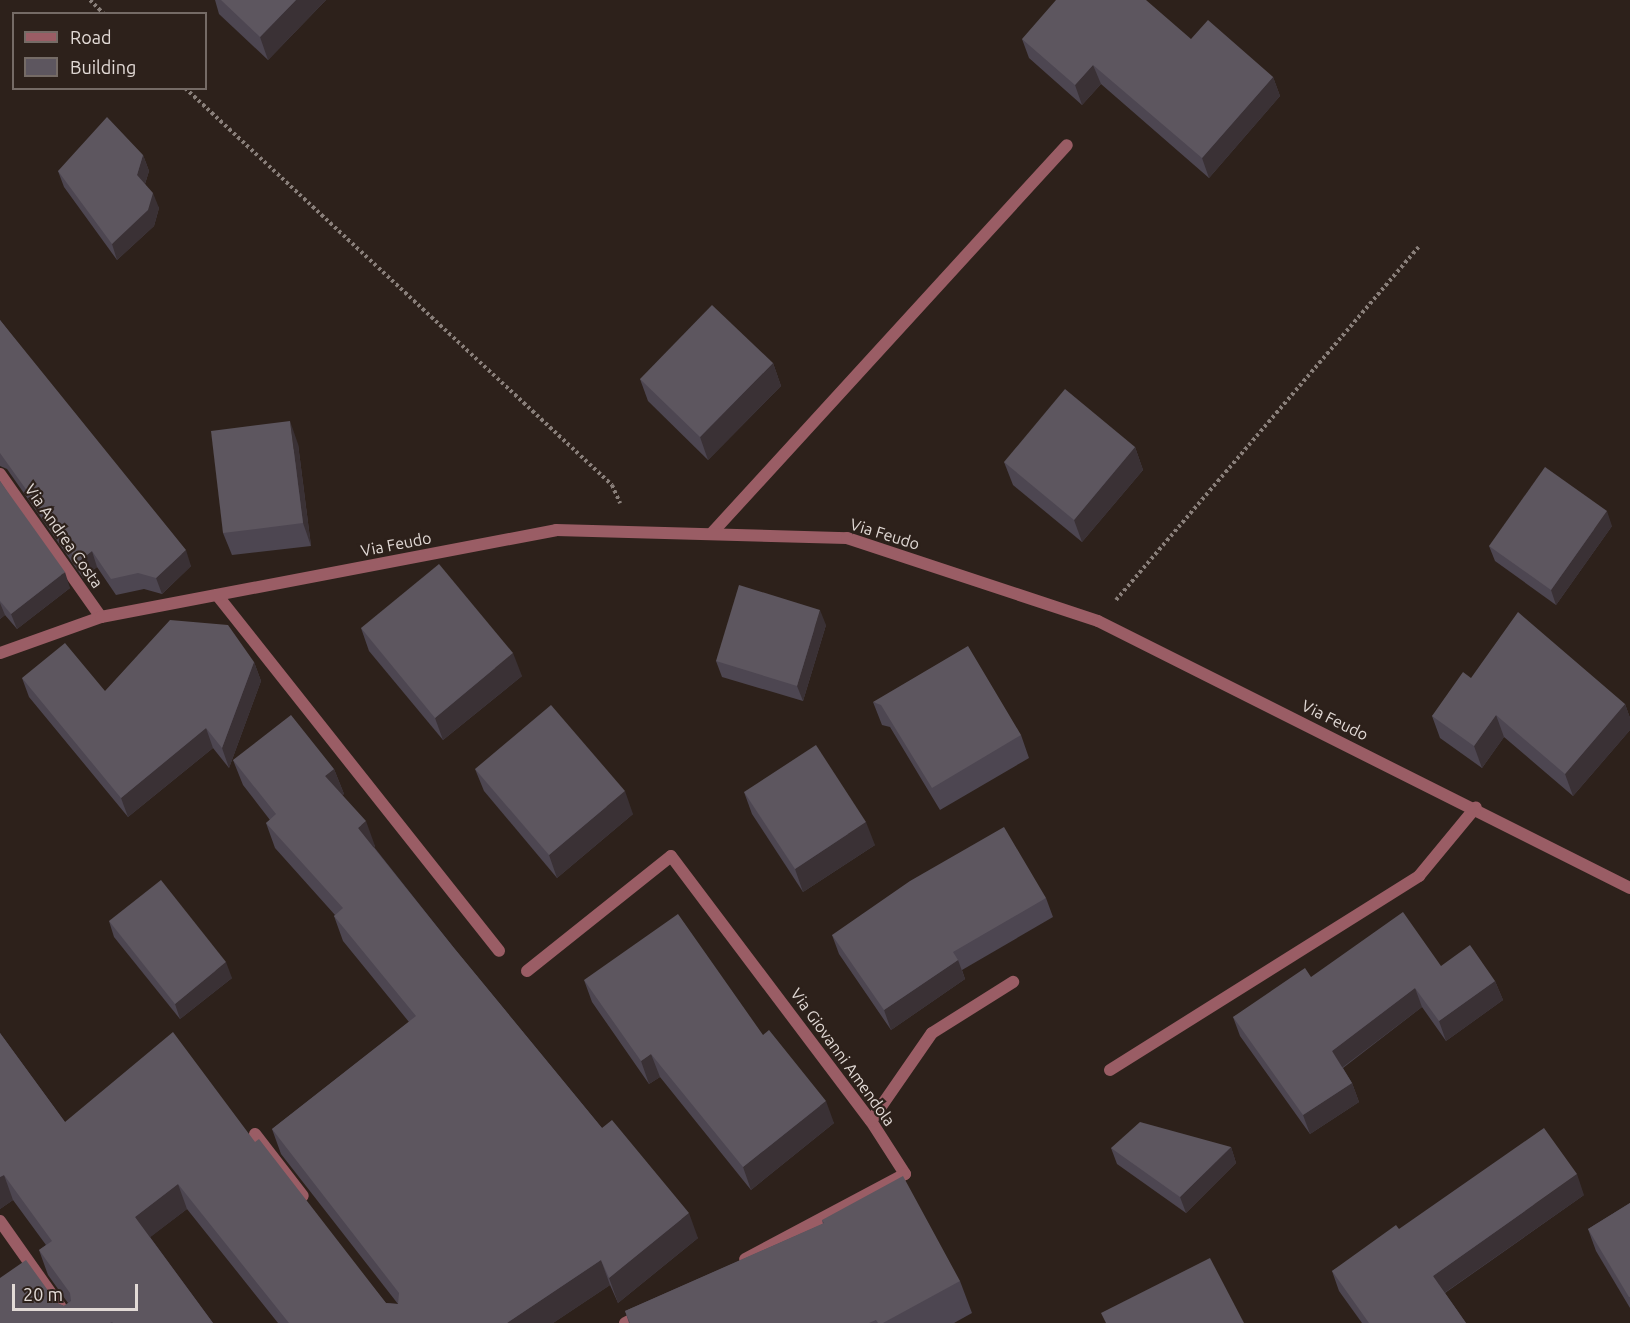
<!DOCTYPE html>
<style>
body{margin:0}
#map{position:relative;width:1630px;height:1323px;overflow:hidden;background:#2d211b;font-family:Ubuntu,sans-serif}
div>[style]{position:absolute}
[style*='--x']{left:calc(var(--x)*1px);top:calc(var(--y)*1px);width:calc(var(--w)*1px);rotate:calc(var(--a)*1deg)}
.path>*{height:4px;margin-top:-2px;transform-origin:0;background:repeating-linear-gradient(90deg,#897f7a 0 3px,transparent 0 6px)}
.minor>*{height:12px;margin:-6px;padding:0 6px;transform-origin:6px;border-radius:6px;background:#9a5d65}
.wall>*{inset:0;background:#4d4651}
.shaded-wall>*{inset:0;background:#3a3135}
.building>*{inset:0;background:#5d565f}
span{translate:-50% -50%;white-space:nowrap;text-align:center;line-height:1.15;-webkit-text-stroke:4.5px #2d211b;paint-order:stroke}
.street-label{font-size:16px;color:#e2dad6}
.legend{position:absolute;left:12px;top:12px;width:195px;height:78px;box-sizing:border-box;background:#2d211b;border:2px solid #756b66;margin:0;padding:8px 10px;list-style:none;font-size:18px;color:#e2dad6}
.legend li{display:flex;align-items:center;gap:12px;height:30px}
.legend b{width:30px;border:2px solid #756b66}
.scale{position:absolute;left:12px;top:1284px;width:126px;height:27px;box-sizing:border-box;border:3px solid #e2dad6;border-top:0;padding-left:8px;font-size:18px;line-height:21px;white-space:nowrap;color:#e2dad6;-webkit-text-stroke:4px #2d211b;paint-order:stroke}
</style>
<div id="map">
<div class="path">
<i style="--x:90;--y:0;--w:20;--a:45"></i>
<i style="--x:185;--y:88;--w:583;--a:42.91"></i>
<i style="--x:612;--y:485;--w:20;--a:66"></i>
<i style="--x:1116;--y:600;--w:465;--a:-49.4"></i>
</div>
<div class="minor">
<i style="--x:0;--y:474;--w:175;--a:54.8"></i>
<i style="--x:711;--y:534;--w:527;--a:-47.54"></i>
<i style="--x:217;--y:595;--w:454;--a:51.6"></i>
<i style="--x:0;--y:653;--w:107;--a:-19.6"></i>
<i style="--x:101;--y:617;--w:463;--a:-10.8"></i>
<i style="--x:556;--y:530;--w:291;--a:1.6"></i>
<i style="--x:847;--y:538;--w:264;--a:18.3"></i>
<i style="--x:1098;--y:621;--w:595;--a:26.65"></i>
<i style="--x:527;--y:971;--w:184;--a:-38.6"></i>
<i style="--x:671;--y:856;--w:332;--a:53"></i>
<i style="--x:871;--y:1121;--w:63;--a:57.3"></i>
<i style="--x:905;--y:1174;--w:181;--a:152"></i>
<i style="--x:1110;--y:1070;--w:365;--a:-32.1"></i>
<i style="--x:1419;--y:876;--w:89;--a:-50.4"></i>
<i style="--x:871;--y:1121;--w:107;--a:-55.3"></i>
<i style="--x:932;--y:1033;--w:96;--a:-32.2"></i>
<i style="--x:255;--y:1134;--w:78;--a:52.3"></i>
<i style="--x:0;--y:1221;--w:125;--a:54.8"></i>
<i style="--x:625;--y:1323;--w:20;--a:-27"></i>
</div>
<div class="wall">
<i style="clip-path:polygon(215px 0,326px 0,268px 60px,219px 14px)"></i>
<i style="clip-path:polygon(1022px 39px,1191px 39px,1273px 77px,1280px 96px,1209px 178px,1101px 84px,1082px 105px,1029px 58px)"></i>
<i style="clip-path:polygon(143px 155px,149px 171px,145px 184px,159px 208px,154px 226px,117px 260px,64px 187px,58px 171px)"></i>
<i style="clip-path:polygon(0 320px,191px 566px,162px 594px,144px 589px,116px 595px,97px 567px,83px 578px,7px 469px,0 466px)"></i>
<i style="clip-path:polygon(773px 363px,781px 386px,708px 460px,648px 401px,640px 379px)"></i>
<i style="clip-path:polygon(298px 444px,311px 546px,232px 555px,223px 533px)"></i>
<i style="clip-path:polygon(1135px 447px,1143px 470px,1082px 542px,1013px 485px,1004px 462px)"></i>
<i style="clip-path:polygon(0 481px,70px 588px,17px 629px,5px 615px,0 619px)"></i>
<i style="clip-path:polygon(1612px 526px,1556px 605px,1495px 561px,1489px 546px)"></i>
<i style="clip-path:polygon(826px 625px,803px 701px,722px 677px,716px 661px)"></i>
<i style="clip-path:polygon(361px 628px,522px 676px,443px 740px,369px 651px)"></i>
<i style="clip-path:polygon(254px 662px,261px 681px,229px 768px,213px 748px,128px 817px,29px 697px,22px 678px,105px 691px)"></i>
<i style="clip-path:polygon(1471px 678px,1625px 704px,1630px 718px,1630px 730px,1573px 796px,1504px 737px,1482px 768px,1440px 738px,1432px 716px)"></i>
<i style="clip-path:polygon(873px 702px,1021px 735px,1029px 758px,940px 810px,890px 727px,882px 725px)"></i>
<i style="clip-path:polygon(233px 760px,334px 769px,344px 794px,342px 795px,375px 846px,374px 847px,454px 948px,602px 1128px,698px 1238px,618px 1303px,610px 1285px,553px 1323px,278px 1323px,187px 1209px,150px 1237px,213px 1323px,0 1323px,57px 1303px,64px 1306px,68px 1303px,48px 1275px,39px 1250px,46px 1245px,13px 1200px,0 1209px,0 1033px,65px 1122px,255px 1142px,386px 1303px,398px 1304px,281px 1154px,272px 1129px,409px 1022px,343px 941px,334px 916px,335px 915px,275px 848px,266px 823px,270px 820px,243px 785px)"></i>
<i style="clip-path:polygon(475px 769px,633px 814px,557px 878px,484px 791px)"></i>
<i style="clip-path:polygon(744px 792px,875px 845px,803px 892px,752px 814px)"></i>
<i style="clip-path:polygon(1046px 898px,1053px 917px,962px 970px,965px 979px,891px 1030px,839px 954px,832px 935px)"></i>
<i style="clip-path:polygon(109px 921px,232px 978px,180px 1019px,114px 937px)"></i>
<i style="clip-path:polygon(1441px 966px,1495px 981px,1503px 1000px,1446px 1041px,1422px 1007px,1343px 1068px,1352px 1083px,1359px 1102px,1310px 1134px,1240px 1036px,1233px 1017px,1311px 977px)"></i>
<i style="clip-path:polygon(584px 980px,763px 1035px,834px 1123px,751px 1190px,660px 1077px,649px 1084px,592px 1002px)"></i>
<i style="clip-path:polygon(1231px 1147px,1236px 1163px,1186px 1213px,1117px 1164px,1111px 1148px)"></i>
<i style="clip-path:polygon(1584px 1195px,1445px 1293px,1466px 1323px,1362px 1323px,1339px 1291px,1332px 1271px,1399px 1229px)"></i>
<i style="clip-path:polygon(1630px 1203px,1630px 1308px,1596px 1251px,1588px 1229px)"></i>
<i style="clip-path:polygon(822px 1220px,960px 1281px,972px 1313px,954px 1323px,629px 1323px,625px 1311px,823px 1224px)"></i>
</div>
<div class="shaded-wall">
<i style="clip-path:polygon(296px 0,326px 0,268px 60px,260px 37px)"></i>
<i style="clip-path:polygon(1093px 65px,1101px 84px,1082px 105px,1075px 85px)"></i>
<i style="clip-path:polygon(1273px 77px,1280px 96px,1209px 178px,1202px 158px)"></i>
<i style="clip-path:polygon(143px 155px,149px 171px,143px 190px,137px 175px)"></i>
<i style="clip-path:polygon(153px 193px,159px 208px,154px 226px,117px 260px,112px 244px)"></i>
<i style="clip-path:polygon(773px 363px,781px 386px,708px 460px,700px 437px)"></i>
<i style="clip-path:polygon(290px 421px,298px 444px,311px 546px,303px 523px)"></i>
<i style="clip-path:polygon(1135px 447px,1143px 470px,1082px 542px,1074px 520px)"></i>
<i style="clip-path:polygon(1607px 511px,1612px 526px,1556px 605px,1551px 590px)"></i>
<i style="clip-path:polygon(186px 550px,191px 566px,162px 594px,156px 578px)"></i>
<i style="clip-path:polygon(92px 551px,97px 567px,83px 578px,78px 562px)"></i>
<i style="clip-path:polygon(65px 572px,70px 588px,17px 629px,11px 614px)"></i>
<i style="clip-path:polygon(0 603px,5px 615px,0 619px)"></i>
<i style="clip-path:polygon(820px 610px,826px 625px,803px 701px,797px 686px)"></i>
<i style="clip-path:polygon(513px 653px,522px 676px,443px 740px,435px 718px)"></i>
<i style="clip-path:polygon(254px 662px,261px 681px,229px 768px,222px 748px)"></i>
<i style="clip-path:polygon(1625px 704px,1630px 718px,1630px 730px,1573px 796px,1565px 774px)"></i>
<i style="clip-path:polygon(1496px 715px,1504px 737px,1482px 768px,1474px 746px)"></i>
<i style="clip-path:polygon(206px 728px,213px 748px,128px 817px,121px 798px)"></i>
<i style="clip-path:polygon(334px 769px,344px 794px,334px 801px,325px 776px)"></i>
<i style="clip-path:polygon(625px 791px,633px 814px,557px 878px,549px 855px)"></i>
<i style="clip-path:polygon(366px 821px,375px 846px,367px 853px,358px 828px)"></i>
<i style="clip-path:polygon(866px 822px,875px 845px,803px 892px,795px 869px)"></i>
<i style="clip-path:polygon(958px 960px,965px 979px,891px 1030px,884px 1010px)"></i>
<i style="clip-path:polygon(226px 962px,232px 978px,180px 1019px,175px 1004px)"></i>
<i style="clip-path:polygon(1495px 981px,1503px 1000px,1446px 1041px,1439px 1021px)"></i>
<i style="clip-path:polygon(1415px 988px,1422px 1007px,1339px 1070px,1332px 1051px)"></i>
<i style="clip-path:polygon(651px 1054px,660px 1077px,649px 1084px,641px 1061px)"></i>
<i style="clip-path:polygon(1352px 1083px,1359px 1102px,1310px 1134px,1303px 1115px)"></i>
<i style="clip-path:polygon(826px 1101px,834px 1123px,751px 1190px,743px 1167px)"></i>
<i style="clip-path:polygon(1231px 1147px,1236px 1163px,1186px 1213px,1180px 1197px)"></i>
<i style="clip-path:polygon(1577px 1174px,1584px 1195px,1440px 1296px,1433px 1276px)"></i>
<i style="clip-path:polygon(4px 1175px,13px 1200px,0 1209px,0 1177px)"></i>
<i style="clip-path:polygon(178px 1184px,187px 1209px,144px 1242px,135px 1217px)"></i>
<i style="clip-path:polygon(689px 1213px,698px 1238px,618px 1303px,609px 1278px)"></i>
<i style="clip-path:polygon(601px 1260px,610px 1285px,553px 1323px,507px 1323px)"></i>
</div>
<div class="building">
<i style="clip-path:polygon(221px 0,296px 0,260px 37px)"></i>
<i style="clip-path:polygon(1056px 0,1146px 0,1191px 39px,1208px 20px,1273px 77px,1202px 158px,1093px 65px,1075px 85px,1022px 39px)"></i>
<i style="clip-path:polygon(107px 117px,143px 155px,137px 175px,153px 193px,148px 210px,112px 244px,58px 171px)"></i>
<i style="clip-path:polygon(712px 305px,773px 363px,700px 437px,640px 379px)"></i>
<i style="clip-path:polygon(0 320px,186px 550px,156px 578px,138px 573px,111px 579px,92px 551px,78px 562px,0 453px)"></i>
<i style="clip-path:polygon(1065px 389px,1135px 447px,1074px 520px,1004px 462px)"></i>
<i style="clip-path:polygon(290px 421px,303px 523px,223px 533px,211px 431px)"></i>
<i style="clip-path:polygon(1545px 467px,1607px 511px,1551px 590px,1489px 546px)"></i>
<i style="clip-path:polygon(0 481px,65px 572px,11px 614px,0 601px)"></i>
<i style="clip-path:polygon(439px 564px,513px 653px,435px 718px,361px 628px)"></i>
<i style="clip-path:polygon(739px 585px,820px 610px,797px 686px,716px 661px)"></i>
<i style="clip-path:polygon(1518px 612px,1625px 704px,1565px 774px,1496px 715px,1474px 746px,1432px 716px,1463px 672px,1471px 678px)"></i>
<i style="clip-path:polygon(170px 620px,228px 625px,254px 662px,222px 748px,206px 728px,121px 798px,22px 678px,65px 643px,105px 691px)"></i>
<i style="clip-path:polygon(968px 646px,1021px 735px,932px 788px,881px 705px,873px 702px)"></i>
<i style="clip-path:polygon(551px 705px,625px 791px,549px 855px,475px 769px)"></i>
<i style="clip-path:polygon(291px 715px,334px 769px,325px 776px,366px 821px,358px 828px,454px 948px,602px 1128px,612px 1120px,689px 1213px,609px 1278px,601px 1260px,507px 1323px,289px 1323px,178px 1184px,135px 1217px,213px 1323px,113px 1323px,112px 1322px,110px 1323px,0 1323px,0 1278px,26px 1260px,57px 1303px,64px 1306px,71px 1301px,70px 1293px,39px 1250px,52px 1241px,4px 1175px,0 1177px,0 1033px,65px 1122px,173px 1032px,255px 1142px,259px 1139px,386px 1303px,398px 1304px,399px 1293px,272px 1129px,416px 1016px,334px 916px,343px 908px,266px 823px,276px 814px,233px 760px)"></i>
<i style="clip-path:polygon(816px 745px,866px 822px,795px 869px,744px 792px)"></i>
<i style="clip-path:polygon(1004px 827px,1046px 898px,953px 952px,958px 960px,884px 1010px,832px 935px,910px 881px)"></i>
<i style="clip-path:polygon(161px 880px,226px 962px,175px 1004px,109px 921px)"></i>
<i style="clip-path:polygon(1403px 912px,1441px 966px,1470px 945px,1495px 981px,1439px 1021px,1415px 988px,1332px 1051px,1352px 1083px,1303px 1115px,1233px 1017px,1305px 968px,1311px 977px)"></i>
<i style="clip-path:polygon(678px 914px,763px 1035px,769px 1030px,826px 1101px,743px 1167px,651px 1054px,641px 1061px,584px 980px)"></i>
<i style="clip-path:polygon(1140px 1122px,1231px 1147px,1180px 1197px,1111px 1148px)"></i>
<i style="clip-path:polygon(1544px 1128px,1577px 1174px,1433px 1276px,1466px 1323px,1369px 1323px,1332px 1271px,1396px 1225px,1399px 1229px)"></i>
<i style="clip-path:polygon(903px 1176px,960px 1281px,883px 1323px,878px 1323px,876px 1320px,869px 1323px,630px 1323px,625px 1311px,824px 1223px,822px 1220px)"></i>
<i style="clip-path:polygon(1630px 1203px,1630px 1297px,1629px 1297px,1588px 1229px)"></i>
<i style="clip-path:polygon(1210px 1258px,1244px 1323px,1106px 1323px,1101px 1313px)"></i>
</div>
<div class="street-label">
<span style="left:885px;top:534px;rotate:17deg">Via Feudo</span>
<span style="left:64px;top:536px;rotate:55deg">Via Andrea Costa</span>
<span style="left:396px;top:544px;rotate:-11deg">Via Feudo</span>
<span style="left:1335px;top:720px;rotate:26deg">Via Feudo</span>
<span style="left:843px;top:1057px;rotate:54deg">Via Giovanni Amendola</span>
</div>
<ul class="legend">
<li><b style="height:8px;background:#9a5d65"></b>Road</li>
<li><b style="height:16px;background:#5d565f"></b>Building</li>
</ul>
<div class="scale">20 m</div>
</div>
